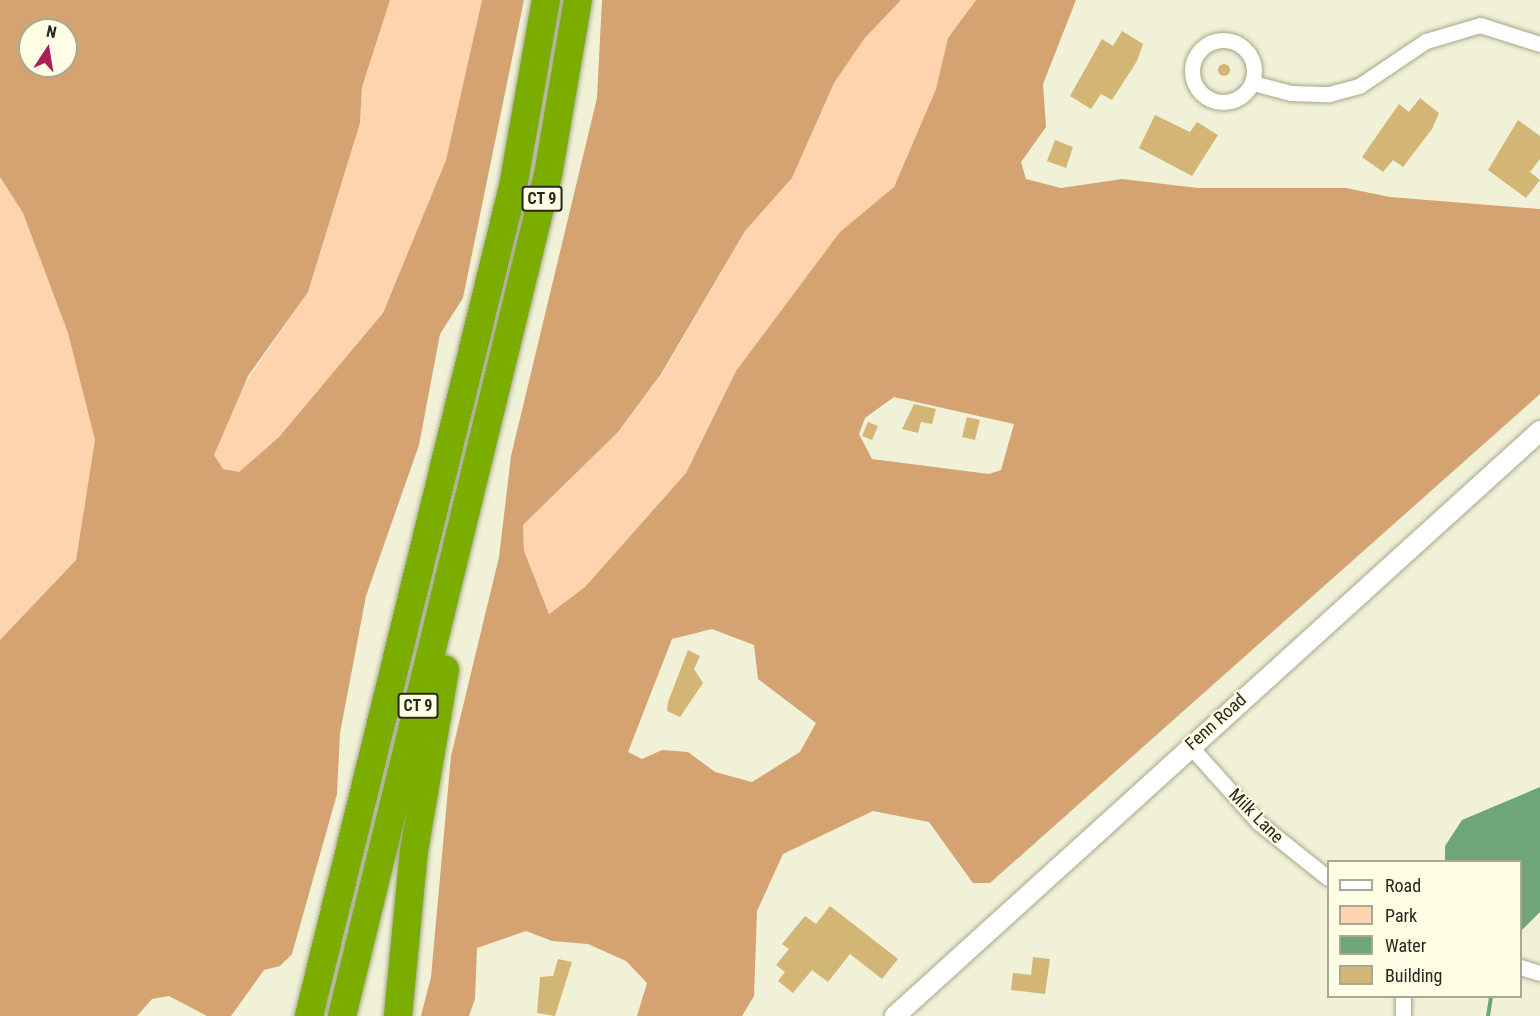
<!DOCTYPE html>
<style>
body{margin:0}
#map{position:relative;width:1540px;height:1016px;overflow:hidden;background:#f1f1d7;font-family:"Roboto Condensed",sans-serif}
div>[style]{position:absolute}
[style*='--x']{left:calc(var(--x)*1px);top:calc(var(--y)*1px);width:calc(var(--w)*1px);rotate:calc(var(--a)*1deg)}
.green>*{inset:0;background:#fed4ae}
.forest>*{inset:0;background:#d5a271}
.water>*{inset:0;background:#6fa678}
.stream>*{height:4px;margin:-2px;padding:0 2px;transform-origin:2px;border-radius:2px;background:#6fa678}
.building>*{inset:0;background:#d3b576}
.round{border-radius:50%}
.roads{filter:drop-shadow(0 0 2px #a6a68d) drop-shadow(0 0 2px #a6a68d)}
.minor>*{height:15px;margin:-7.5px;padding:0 7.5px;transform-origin:7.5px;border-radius:7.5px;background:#fff}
.minor>.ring{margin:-7.5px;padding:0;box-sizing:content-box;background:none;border:15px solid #fff;border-radius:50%}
.tertiary>*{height:20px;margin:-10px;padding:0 10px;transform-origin:10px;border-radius:10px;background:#fff}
.motorway>*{height:28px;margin:-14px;padding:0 14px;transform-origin:14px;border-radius:14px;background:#7bad01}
span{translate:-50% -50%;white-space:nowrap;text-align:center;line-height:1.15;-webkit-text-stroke:4.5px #fefee4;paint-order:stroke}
.shield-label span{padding:2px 4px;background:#fefee4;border:2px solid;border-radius:4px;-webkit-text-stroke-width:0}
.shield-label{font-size:16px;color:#27271e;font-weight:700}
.street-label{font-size:18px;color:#27271e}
.legend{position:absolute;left:1327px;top:860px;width:195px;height:138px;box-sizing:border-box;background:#fefee4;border:2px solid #a8a895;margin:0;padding:8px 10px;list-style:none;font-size:18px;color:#27271e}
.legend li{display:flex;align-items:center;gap:12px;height:30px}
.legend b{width:30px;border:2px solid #a8a895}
.north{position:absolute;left:18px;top:18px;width:60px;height:60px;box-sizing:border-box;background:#fefee4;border:2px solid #a8a895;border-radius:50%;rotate:12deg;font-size:16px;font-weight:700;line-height:24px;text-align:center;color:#27271e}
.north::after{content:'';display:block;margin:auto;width:21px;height:27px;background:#ac1e5b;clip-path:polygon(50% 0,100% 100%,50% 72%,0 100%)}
</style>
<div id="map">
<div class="green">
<i style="clip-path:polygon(390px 0,482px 0,446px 160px,383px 313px,279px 437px,239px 473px,223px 469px,214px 455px,239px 392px,308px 292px,360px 123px,362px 87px)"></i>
<i style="clip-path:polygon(901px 0,976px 0,948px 38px,936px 89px,894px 187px,736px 371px,686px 473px,585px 587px,549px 614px,524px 551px,523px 525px,618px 432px,662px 374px,745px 231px,792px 178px,834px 83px,864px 39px)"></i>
<i style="clip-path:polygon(0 177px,23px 213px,68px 333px,95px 440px,76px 560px,0 640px)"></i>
</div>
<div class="forest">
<i style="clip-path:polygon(evenodd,0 0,390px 0,362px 87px,360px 123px,308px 292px,248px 376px,214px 455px,223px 469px,239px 472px,279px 437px,383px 313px,446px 160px,482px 0,524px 0,463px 298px,440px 334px,419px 445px,366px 596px,340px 733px,337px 794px,292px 954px,280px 966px,264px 970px,231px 1016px,207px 1016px,169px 996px,152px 999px,137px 1016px,0 1016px,0 640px,76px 560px,95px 440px,68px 333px,23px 213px,0 177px,0 0,30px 30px,66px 30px,66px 66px,30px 66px,30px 30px)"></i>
<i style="clip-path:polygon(evenodd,602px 0,901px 0,864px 39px,834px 83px,792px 178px,745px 231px,661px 374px,618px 432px,523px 525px,524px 551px,549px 614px,585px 587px,686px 473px,736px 371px,840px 232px,894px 187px,936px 89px,948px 38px,976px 0,1076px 0,1043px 84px,1046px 127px,1021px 162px,1026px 179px,1061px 188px,1122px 179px,1198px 188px,1346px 188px,1390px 197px,1540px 209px,1540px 394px,990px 883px,973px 883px,929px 822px,873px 811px,783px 854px,757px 911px,754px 996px,742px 1016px,637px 1016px,647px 983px,626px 961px,588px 944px,552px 941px,526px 931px,477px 948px,475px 999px,469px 1016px,421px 1016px,431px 977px,451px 756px,499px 557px,511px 456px,597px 98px,602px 0,894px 397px,1014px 424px,1001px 470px,989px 474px,872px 459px,859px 434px,865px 418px,894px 397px,602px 0,712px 629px,754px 645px,758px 679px,816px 723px,800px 752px,752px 782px,715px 772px,688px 752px,662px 750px,642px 759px,628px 752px,672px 639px,712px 629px)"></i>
</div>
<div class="water">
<i style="clip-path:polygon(1540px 787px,1540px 912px,1521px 931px,1520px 862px,1445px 861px,1445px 846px,1462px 820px)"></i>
</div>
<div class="stream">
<i style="--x:1488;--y:1016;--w:20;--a:-81"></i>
</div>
<div class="building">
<i style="clip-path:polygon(1122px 31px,1143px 44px,1137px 61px,1112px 100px,1101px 94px,1091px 109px,1070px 96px,1102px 39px,1113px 46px)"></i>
<i class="round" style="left:1218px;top:64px;width:12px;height:12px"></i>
<i style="clip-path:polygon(1420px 98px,1439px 113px,1432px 129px,1403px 167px,1393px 160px,1383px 172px,1362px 157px,1399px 104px,1409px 112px)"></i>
<i style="clip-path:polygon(1155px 115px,1190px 132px,1197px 122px,1218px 135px,1192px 176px,1139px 148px)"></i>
<i style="clip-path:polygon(1518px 120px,1540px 136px,1540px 159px,1530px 172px,1540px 180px,1526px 198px,1488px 170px)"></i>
<i style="clip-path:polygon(1055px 140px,1073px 147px,1066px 168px,1047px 161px)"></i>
<i style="clip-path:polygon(914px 404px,936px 409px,932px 424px,921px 422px,918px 433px,902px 429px)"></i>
<i style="clip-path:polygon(967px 417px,980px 420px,975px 440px,962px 437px)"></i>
<i style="clip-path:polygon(868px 422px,878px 426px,872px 440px,862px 436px)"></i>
<i style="clip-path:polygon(688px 650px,700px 656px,694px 669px,703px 683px,680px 717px,667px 711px,668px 702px)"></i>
<i style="clip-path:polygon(830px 906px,898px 959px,882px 979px,850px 954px,828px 982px,812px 970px,793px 993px,778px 981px,785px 972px,776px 965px,789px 949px,782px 944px,805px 916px,816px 924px)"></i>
<i style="clip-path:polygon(1033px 957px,1050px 959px,1045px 994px,1011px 990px,1013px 973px,1031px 975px)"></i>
<i style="clip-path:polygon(558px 959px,572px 962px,555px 1016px,537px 1013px,540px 977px,553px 976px)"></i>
</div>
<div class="roads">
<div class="minor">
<i class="ring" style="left:1192px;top:40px;width:47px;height:47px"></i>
<i style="--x:1253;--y:83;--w:39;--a:15"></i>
<i style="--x:1291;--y:93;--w:38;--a:2"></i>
<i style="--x:1329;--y:94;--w:31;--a:-15"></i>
<i style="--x:1359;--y:86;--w:81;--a:-33.9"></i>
<i style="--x:1426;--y:41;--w:56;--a:-16.5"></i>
<i style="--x:1480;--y:25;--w:63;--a:17.6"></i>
<i style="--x:1190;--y:746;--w:103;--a:48.1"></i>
<i style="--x:1259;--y:823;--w:88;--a:38.6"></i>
<i style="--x:1520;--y:967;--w:21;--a:17"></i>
<i style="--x:1403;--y:1016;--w:20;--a:-90"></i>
</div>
<div class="tertiary">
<i style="--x:895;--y:1016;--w:871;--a:-42.21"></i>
</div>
<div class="motorway">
<i style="--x:309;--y:1016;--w:854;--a:-76.18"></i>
<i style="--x:513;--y:187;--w:190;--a:-80"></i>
<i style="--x:342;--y:1016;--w:866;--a:-76.24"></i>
<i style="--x:548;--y:175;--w:178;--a:-80.3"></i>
<i style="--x:398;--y:1016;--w:166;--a:-84.5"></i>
<i style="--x:414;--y:851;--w:184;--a:-80.3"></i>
</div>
</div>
<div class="shield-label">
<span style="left:542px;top:199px">CT 9</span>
<span style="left:418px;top:706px">CT 9</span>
</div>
<div class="street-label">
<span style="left:1216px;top:722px;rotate:-42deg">Fenn Road</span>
<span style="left:1256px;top:816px;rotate:45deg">Milk Lane</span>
</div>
<ul class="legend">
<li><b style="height:8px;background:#fff"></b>Road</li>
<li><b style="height:16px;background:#fed4ae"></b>Park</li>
<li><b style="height:16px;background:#6fa678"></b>Water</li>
<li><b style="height:16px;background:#d3b576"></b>Building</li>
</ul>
<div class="north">N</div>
</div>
